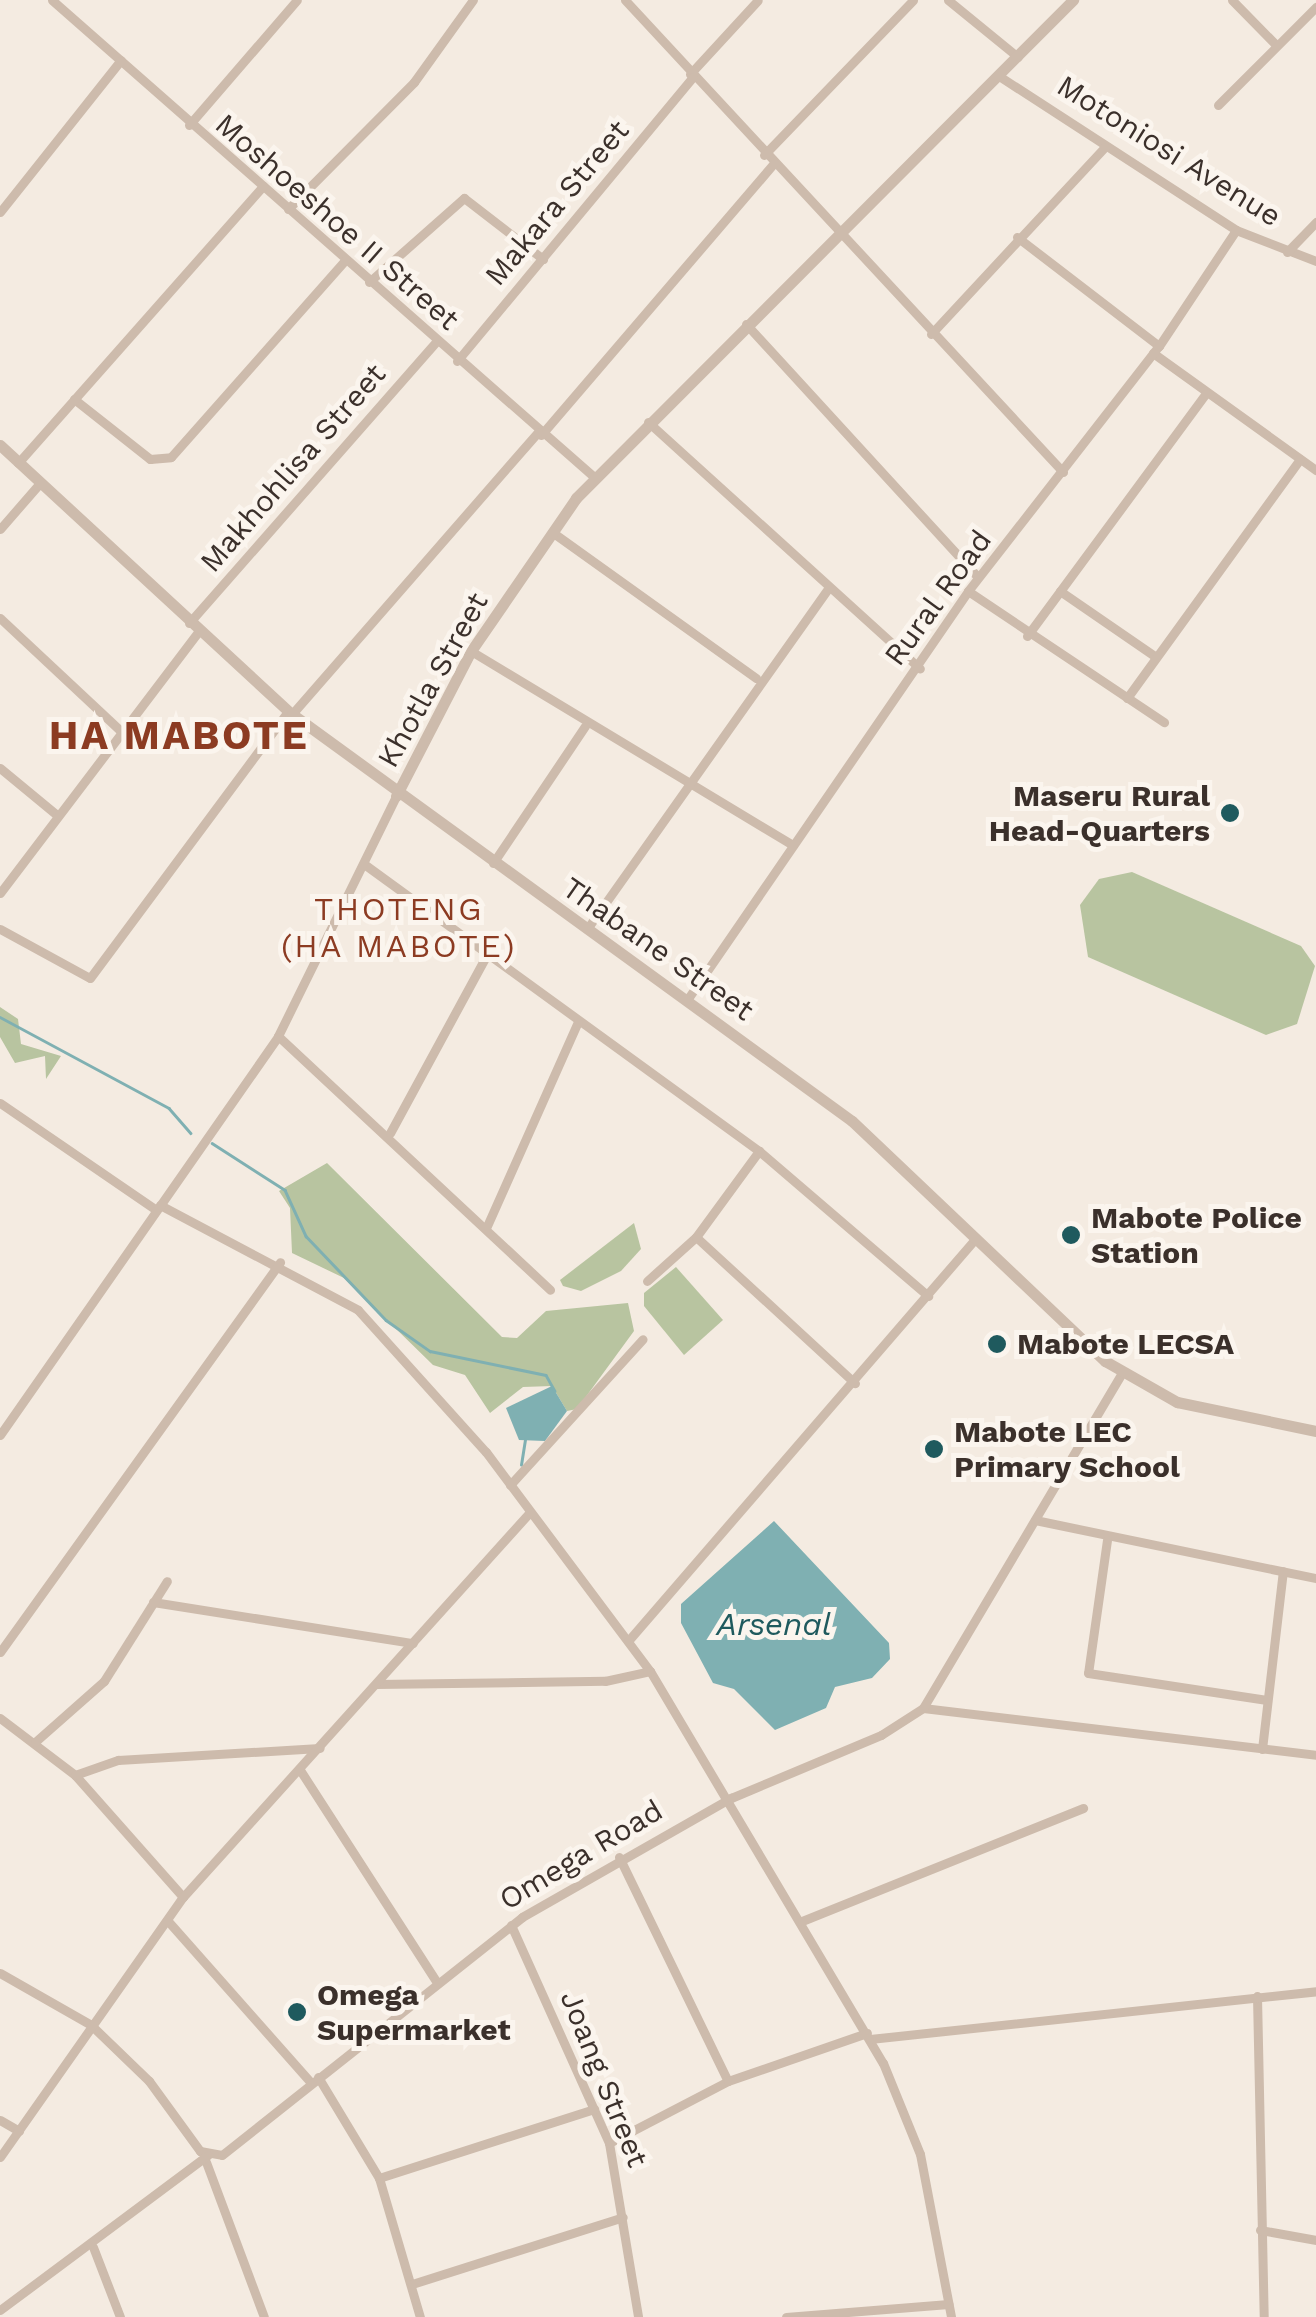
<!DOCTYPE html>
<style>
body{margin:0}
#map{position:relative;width:1316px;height:2317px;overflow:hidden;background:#f4ebe1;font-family:"Work Sans",sans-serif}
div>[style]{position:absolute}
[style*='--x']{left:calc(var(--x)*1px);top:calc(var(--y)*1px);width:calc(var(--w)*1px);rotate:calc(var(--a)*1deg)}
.green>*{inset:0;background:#b8c4a0}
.water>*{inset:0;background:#7fb0b2}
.stream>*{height:2.5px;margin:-1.25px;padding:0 1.25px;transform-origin:1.25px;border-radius:1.25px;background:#7fb0b2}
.minor>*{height:9px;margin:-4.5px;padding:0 4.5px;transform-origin:4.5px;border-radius:4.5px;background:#cdbbac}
.tertiary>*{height:11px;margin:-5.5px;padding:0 5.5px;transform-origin:5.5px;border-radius:5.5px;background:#cdbbac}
.dots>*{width:28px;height:28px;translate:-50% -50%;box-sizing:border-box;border:5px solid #fbf5ee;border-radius:50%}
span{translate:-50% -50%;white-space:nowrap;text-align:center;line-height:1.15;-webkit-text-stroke:10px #fbf5ee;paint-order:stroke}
.street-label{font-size:30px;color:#3b302b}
.poi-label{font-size:30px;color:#3b302b;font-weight:700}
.right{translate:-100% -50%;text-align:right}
.left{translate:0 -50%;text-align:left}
.neighbourhood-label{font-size:32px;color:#8c3b22;letter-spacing:2.5px}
.water-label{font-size:32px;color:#1f5a5e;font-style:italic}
.district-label{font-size:40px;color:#8c3b22;font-weight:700;letter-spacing:2.5px}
</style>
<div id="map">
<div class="green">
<i style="clip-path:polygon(1132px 872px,1301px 946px,1315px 966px,1297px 1024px,1266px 1035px,1088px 957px,1080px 905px,1099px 879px)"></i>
<i style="clip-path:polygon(0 1007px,18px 1019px,21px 1044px,61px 1056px,46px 1079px,45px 1056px,15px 1063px,0 1037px)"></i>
<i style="clip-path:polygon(327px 1163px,502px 1337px,517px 1338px,546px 1311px,628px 1303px,634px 1331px,577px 1409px,567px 1411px,552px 1386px,523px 1387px,490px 1413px,465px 1375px,433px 1365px,344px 1278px,292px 1253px,290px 1208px,279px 1191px)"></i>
<i style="clip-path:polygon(634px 1223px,641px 1249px,621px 1271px,581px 1291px,563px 1286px,560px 1280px)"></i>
<i style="clip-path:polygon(676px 1267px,723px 1320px,684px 1355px,644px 1306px,644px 1293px)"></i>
</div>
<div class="water">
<i style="clip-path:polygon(552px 1386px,567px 1411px,545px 1441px,519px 1440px,506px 1408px)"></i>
<i style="clip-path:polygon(774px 1521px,889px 1643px,890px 1659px,872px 1678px,835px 1687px,826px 1708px,775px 1730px,734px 1689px,713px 1683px,681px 1623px,681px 1604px)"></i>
</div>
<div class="stream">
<i style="--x:0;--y:1017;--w:192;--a:28.3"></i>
<i style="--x:169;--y:1108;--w:33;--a:49"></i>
<i style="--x:212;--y:1143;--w:87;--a:32.8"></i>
<i style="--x:285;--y:1190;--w:51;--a:65.5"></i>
<i style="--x:306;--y:1236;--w:116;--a:46.4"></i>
<i style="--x:386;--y:1320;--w:54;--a:35.2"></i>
<i style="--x:430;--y:1351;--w:118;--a:11.7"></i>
<i style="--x:546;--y:1375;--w:18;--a:61"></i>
<i style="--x:521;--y:1465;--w:25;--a:-81"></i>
</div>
<div class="minor">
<i style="--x:52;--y:0;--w:722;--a:41.35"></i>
<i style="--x:625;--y:0;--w:644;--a:47.14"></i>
<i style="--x:948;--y:0;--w:90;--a:39.2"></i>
<i style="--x:1232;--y:0;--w:63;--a:45.6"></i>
<i style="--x:690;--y:74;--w:100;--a:-47.4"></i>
<i style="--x:999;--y:76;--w:283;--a:33"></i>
<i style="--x:1236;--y:230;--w:86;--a:21.2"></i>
<i style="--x:1218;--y:105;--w:139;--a:-45"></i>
<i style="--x:189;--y:125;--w:165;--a:-49.2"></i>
<i style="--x:764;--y:155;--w:215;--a:-46.1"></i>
<i style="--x:288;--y:209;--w:179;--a:-45.2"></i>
<i style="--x:414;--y:82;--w:101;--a:-54.3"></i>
<i style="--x:0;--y:212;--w:194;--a:-51.5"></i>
<i style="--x:1017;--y:237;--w:179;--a:37.5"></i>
<i style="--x:1287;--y:252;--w:42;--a:-46"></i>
<i style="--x:369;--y:282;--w:127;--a:-41.5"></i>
<i style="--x:464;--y:198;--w:100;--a:37.7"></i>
<i style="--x:746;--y:324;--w:343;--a:47.5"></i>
<i style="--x:931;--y:334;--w:255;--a:-47.1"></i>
<i style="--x:1153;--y:353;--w:201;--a:35.7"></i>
<i style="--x:457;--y:361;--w:369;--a:-50.3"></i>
<i style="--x:74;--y:399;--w:97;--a:38.3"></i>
<i style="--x:150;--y:459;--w:21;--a:-5"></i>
<i style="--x:171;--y:457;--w:263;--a:-48.5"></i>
<i style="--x:648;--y:422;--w:367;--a:42.2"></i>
<i style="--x:541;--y:435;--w:358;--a:-49.4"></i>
<i style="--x:18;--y:463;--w:370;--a:-48.5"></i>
<i style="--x:0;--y:529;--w:61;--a:-49"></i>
<i style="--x:552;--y:532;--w:251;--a:35.6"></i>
<i style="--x:968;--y:591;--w:236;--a:33.8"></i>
<i style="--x:1060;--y:591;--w:116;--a:34.5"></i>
<i style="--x:0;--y:618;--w:167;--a:43.1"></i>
<i style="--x:189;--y:623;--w:373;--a:-48.7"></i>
<i style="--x:1027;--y:636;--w:302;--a:-53.6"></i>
<i style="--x:471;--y:651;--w:376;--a:31.1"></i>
<i style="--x:1127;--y:698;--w:295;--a:-54.1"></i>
<i style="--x:292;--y:714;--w:374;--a:-48.9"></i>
<i style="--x:0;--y:768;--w:75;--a:39.6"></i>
<i style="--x:493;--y:863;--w:165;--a:-56.1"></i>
<i style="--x:364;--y:864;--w:488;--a:36"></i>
<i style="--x:759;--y:1151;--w:223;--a:40.6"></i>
<i style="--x:0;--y:893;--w:326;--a:-52.8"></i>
<i style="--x:0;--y:929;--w:102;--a:28.6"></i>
<i style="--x:90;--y:978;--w:332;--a:-53.4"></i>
<i style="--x:587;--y:929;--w:418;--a:-54.7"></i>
<i style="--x:687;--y:1000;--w:496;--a:-55.5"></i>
<i style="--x:968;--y:591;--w:311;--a:-52.1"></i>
<i style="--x:1159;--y:346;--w:139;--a:-56.4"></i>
<i style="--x:278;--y:1036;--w:372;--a:43"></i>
<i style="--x:0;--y:1103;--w:189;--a:34.4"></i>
<i style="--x:390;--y:1133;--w:201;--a:-61.5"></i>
<i style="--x:160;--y:1205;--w:224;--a:27.9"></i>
<i style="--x:358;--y:1310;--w:191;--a:48"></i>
<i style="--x:486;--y:1452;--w:274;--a:53.2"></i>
<i style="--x:650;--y:1671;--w:456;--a:59.3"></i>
<i style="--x:883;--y:2063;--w:98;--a:67.9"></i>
<i style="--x:920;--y:2154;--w:166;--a:79.2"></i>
<i style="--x:487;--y:1226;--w:223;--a:-66"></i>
<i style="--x:696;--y:1237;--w:216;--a:42.6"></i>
<i style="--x:647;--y:1281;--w:66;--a:-41.9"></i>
<i style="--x:696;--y:1237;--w:107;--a:-53.8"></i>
<i style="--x:0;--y:1435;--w:486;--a:-55.1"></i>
<i style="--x:278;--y:1036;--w:267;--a:-63.8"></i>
<i style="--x:510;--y:1485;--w:197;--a:-47.7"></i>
<i style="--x:1035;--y:1520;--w:287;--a:11.7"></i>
<i style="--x:1107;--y:1540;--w:134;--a:98.1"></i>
<i style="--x:1088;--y:1673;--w:181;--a:8.6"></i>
<i style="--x:153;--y:1602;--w:263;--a:9"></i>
<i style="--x:628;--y:1641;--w:532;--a:-49.19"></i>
<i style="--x:0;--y:1652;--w:480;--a:-54.3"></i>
<i style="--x:376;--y:1684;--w:229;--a:-0.8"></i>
<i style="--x:605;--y:1681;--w:46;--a:-12.5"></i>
<i style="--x:923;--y:1708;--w:396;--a:6.8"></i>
<i style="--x:0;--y:1718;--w:94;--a:37.2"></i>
<i style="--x:75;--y:1775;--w:163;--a:48.5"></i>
<i style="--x:35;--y:1742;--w:92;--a:-41.5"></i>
<i style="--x:104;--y:1681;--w:118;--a:-57.8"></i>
<i style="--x:1262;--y:1749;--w:179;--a:-83.3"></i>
<i style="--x:300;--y:1770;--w:251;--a:57.2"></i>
<i style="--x:75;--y:1775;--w:46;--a:-19.2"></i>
<i style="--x:118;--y:1760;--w:202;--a:-3.4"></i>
<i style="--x:619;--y:1857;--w:249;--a:64.1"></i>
<i style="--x:167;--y:1920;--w:217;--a:48.5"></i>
<i style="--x:802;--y:1921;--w:303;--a:-21.9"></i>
<i style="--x:511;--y:1925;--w:239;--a:65.8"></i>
<i style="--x:609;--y:2143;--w:176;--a:80.5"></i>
<i style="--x:0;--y:1973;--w:105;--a:29.7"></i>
<i style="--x:91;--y:2025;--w:81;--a:44"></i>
<i style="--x:149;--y:2081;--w:87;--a:53.9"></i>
<i style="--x:200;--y:2151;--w:22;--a:10"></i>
<i style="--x:222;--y:2155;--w:383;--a:-38.4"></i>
<i style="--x:522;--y:1917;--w:241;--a:-29.7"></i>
<i style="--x:731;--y:1798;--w:163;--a:-22.8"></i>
<i style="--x:881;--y:1735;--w:50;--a:-32.7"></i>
<i style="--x:923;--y:1708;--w:390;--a:-59.3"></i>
<i style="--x:1257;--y:1996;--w:321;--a:88.8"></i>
<i style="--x:870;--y:2039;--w:449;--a:-6.1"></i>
<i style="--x:318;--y:2077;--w:118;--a:58.9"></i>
<i style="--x:379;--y:2178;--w:145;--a:73.6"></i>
<i style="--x:0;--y:2120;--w:22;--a:30"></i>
<i style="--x:609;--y:2143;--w:134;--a:-27.5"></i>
<i style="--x:728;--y:2081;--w:147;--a:-19.1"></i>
<i style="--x:0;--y:2157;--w:318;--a:-54.9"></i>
<i style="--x:183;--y:1897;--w:518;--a:-47.97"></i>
<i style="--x:206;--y:2162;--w:165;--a:69.5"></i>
<i style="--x:379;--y:2178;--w:226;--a:-17.8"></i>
<i style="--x:1260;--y:2230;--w:57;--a:10.1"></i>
<i style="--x:93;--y:2247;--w:75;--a:68.9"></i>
<i style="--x:412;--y:2284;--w:221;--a:-17.6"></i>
<i style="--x:0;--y:2310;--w:259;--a:-36.7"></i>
<i style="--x:786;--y:2317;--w:163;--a:-4.6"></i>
</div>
<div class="tertiary">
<i style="--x:0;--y:445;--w:397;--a:42.7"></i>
<i style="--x:292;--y:714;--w:692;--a:36.01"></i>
<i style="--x:852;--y:1121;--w:349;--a:43.5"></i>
<i style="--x:1105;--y:1361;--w:83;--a:29.7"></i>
<i style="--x:1177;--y:1402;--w:142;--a:11.8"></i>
<i style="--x:396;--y:796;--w:163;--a:-62.7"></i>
<i style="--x:471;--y:651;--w:186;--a:-55.5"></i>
<i style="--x:576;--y:498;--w:704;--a:-45.06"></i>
</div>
<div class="dots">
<i style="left:1230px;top:813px;background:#1f5a5e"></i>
<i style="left:1071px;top:1235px;background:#1f5a5e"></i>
<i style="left:997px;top:1344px;background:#1f5a5e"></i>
<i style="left:934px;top:1449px;background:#1f5a5e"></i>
<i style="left:297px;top:2012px;background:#1f5a5e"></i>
</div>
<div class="street-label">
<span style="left:1169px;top:151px;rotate:32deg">Motoniosi Avenue</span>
<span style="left:557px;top:203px;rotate:-50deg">Makara Street</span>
<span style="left:337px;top:222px;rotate:41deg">Moshoeshoe II Street</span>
<span style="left:293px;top:468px;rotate:-49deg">Makhohlisa Street</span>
<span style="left:938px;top:598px;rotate:-54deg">Rural Road</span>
<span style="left:433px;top:680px;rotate:-61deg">Khotla Street</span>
<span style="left:658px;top:949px;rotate:35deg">Thabane Street</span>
<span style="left:581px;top:1855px;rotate:-31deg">Omega Road</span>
<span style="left:604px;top:2079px;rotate:68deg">Joang Street</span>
</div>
<div class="poi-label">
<span class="right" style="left:1210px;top:813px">Maseru Rural<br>Head-Quarters</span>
<span class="left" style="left:1091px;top:1235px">Mabote Police<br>Station</span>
<span class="left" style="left:1017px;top:1344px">Mabote LECSA</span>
<span class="left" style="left:954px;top:1449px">Mabote LEC<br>Primary School</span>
<span class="left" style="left:317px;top:2012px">Omega<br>Supermarket</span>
</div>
<div class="neighbourhood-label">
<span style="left:399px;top:928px">THOTENG<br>(HA MABOTE)</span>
</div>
<div class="water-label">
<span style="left:774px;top:1624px">Arsenal</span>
</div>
<div class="district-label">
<span style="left:179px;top:736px">HA MABOTE</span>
</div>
</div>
